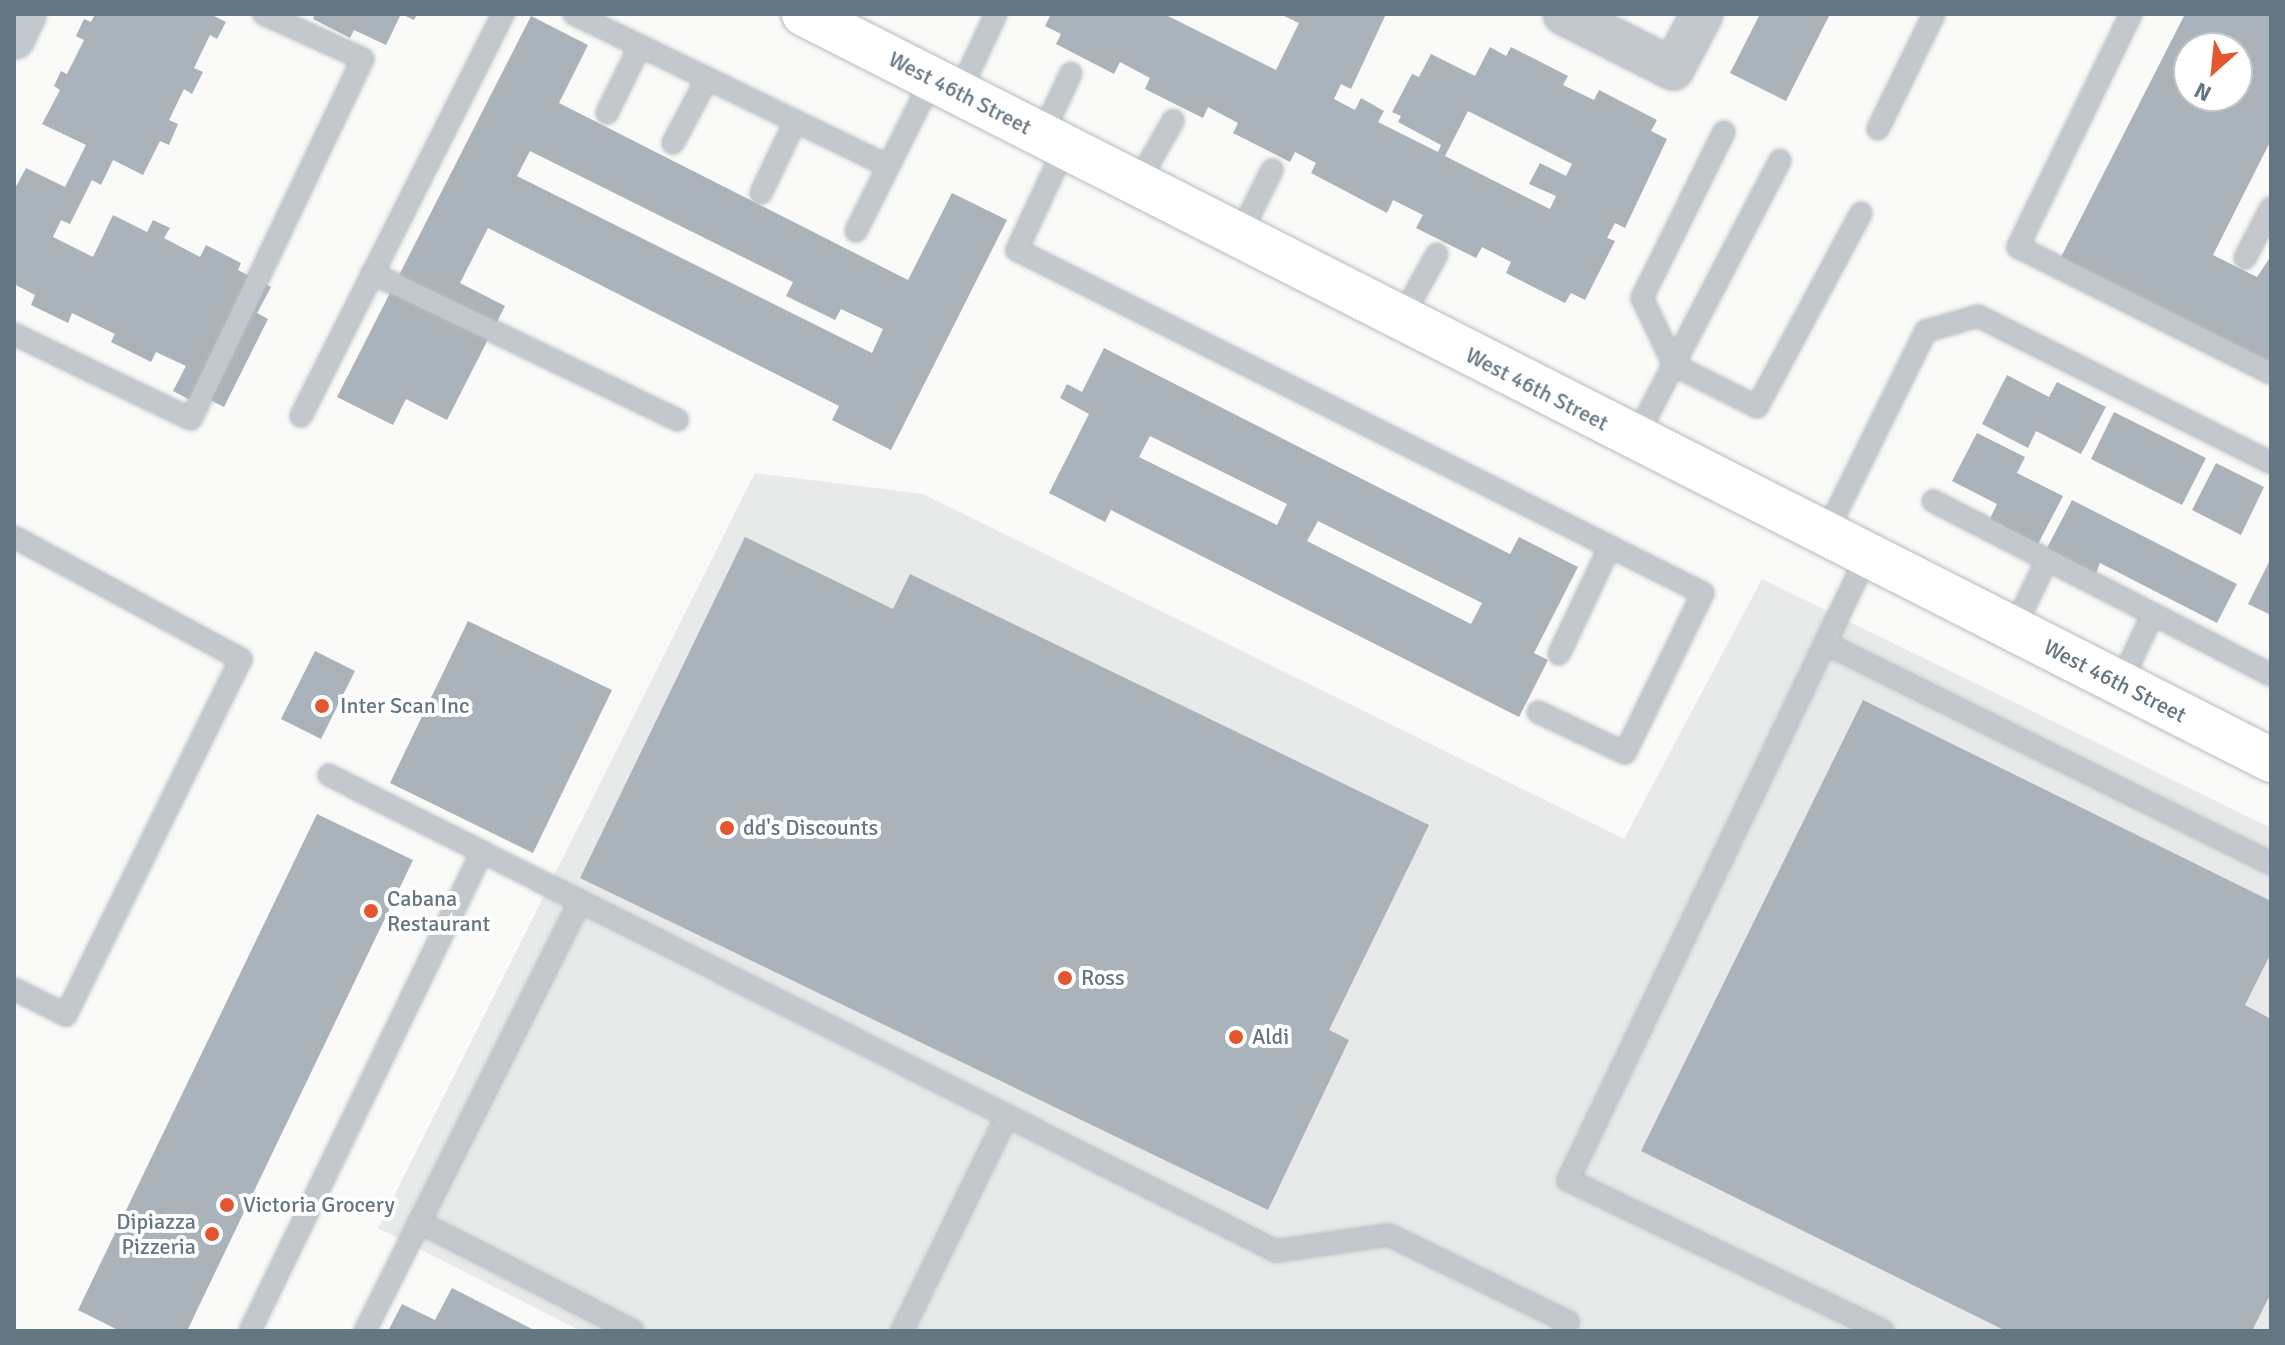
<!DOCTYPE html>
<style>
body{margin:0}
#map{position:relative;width:2285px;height:1345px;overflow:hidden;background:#fafaf8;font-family:Signika,sans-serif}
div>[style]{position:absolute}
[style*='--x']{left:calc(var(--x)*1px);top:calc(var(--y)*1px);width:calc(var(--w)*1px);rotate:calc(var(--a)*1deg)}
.built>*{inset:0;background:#e8e9e9}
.building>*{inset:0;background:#aab3b9}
.roads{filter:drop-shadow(0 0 2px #b3babf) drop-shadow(0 0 2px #b3babf)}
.lane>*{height:20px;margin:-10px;padding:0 10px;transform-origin:10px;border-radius:10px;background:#c3c8cc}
.street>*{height:40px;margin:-20px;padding:0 20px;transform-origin:20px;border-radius:20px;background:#c3c8cc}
.secondary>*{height:44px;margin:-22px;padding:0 22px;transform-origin:22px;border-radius:22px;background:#fff}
.dots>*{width:22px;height:22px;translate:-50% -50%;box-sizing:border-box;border:4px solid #fff;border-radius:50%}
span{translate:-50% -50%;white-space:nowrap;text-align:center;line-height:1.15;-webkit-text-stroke:8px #fff;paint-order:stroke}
.street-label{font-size:22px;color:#657683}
.poi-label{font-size:22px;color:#657683}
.left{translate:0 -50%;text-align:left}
.right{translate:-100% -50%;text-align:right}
.frame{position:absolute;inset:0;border:16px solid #657683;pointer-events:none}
.north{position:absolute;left:2173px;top:32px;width:80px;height:80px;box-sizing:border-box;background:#fff;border:2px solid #c1c8cd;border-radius:50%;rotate:207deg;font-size:22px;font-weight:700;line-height:32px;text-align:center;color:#657683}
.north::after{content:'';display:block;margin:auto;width:28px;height:36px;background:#e4572e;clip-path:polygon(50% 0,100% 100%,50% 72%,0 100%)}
</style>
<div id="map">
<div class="built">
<i style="clip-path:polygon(755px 473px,923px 494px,1624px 839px,1762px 579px,2271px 828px,2271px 1331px,581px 1331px,378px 1228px)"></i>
</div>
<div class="building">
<i style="clip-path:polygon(95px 14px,210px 14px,226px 22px,217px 39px,210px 35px,194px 68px,203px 72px,192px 94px,184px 89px,169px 120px,178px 124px,169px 145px,160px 141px,143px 175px,113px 160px,101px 185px,92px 180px,70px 224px,61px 220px,53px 237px,93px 257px,113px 215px,147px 232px,153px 220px,170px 228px,164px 238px,200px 257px,206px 245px,241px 263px,238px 270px,271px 287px,257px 313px,268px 319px,224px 407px,198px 394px,194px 402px,173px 391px,186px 366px,156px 352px,151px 362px,111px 342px,115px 334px,72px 313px,68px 323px,31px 305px,35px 295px,14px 284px,14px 190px,26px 168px,65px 187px,86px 145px,42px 124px,60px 90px,54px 86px,61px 71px,67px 74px,84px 40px,76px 36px,84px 19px,91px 22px)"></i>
<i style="clip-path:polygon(315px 14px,417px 14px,414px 20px,401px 14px,386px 45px,354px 30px,350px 38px,313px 19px)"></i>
<i style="clip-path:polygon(evenodd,1051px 14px,1164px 14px,1276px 70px,1299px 23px,1280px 14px,1386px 14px,1351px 89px,1341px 84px,1334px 99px,1355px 110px,1361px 98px,1384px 111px,1378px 122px,1438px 152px,1441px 145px,1398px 122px,1401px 116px,1392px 112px,1412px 74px,1419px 77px,1431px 54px,1475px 76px,1490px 47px,1506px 56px,1511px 47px,1568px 76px,1563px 85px,1594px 100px,1599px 90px,1657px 120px,1651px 131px,1667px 139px,1625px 228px,1615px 223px,1607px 238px,1615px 241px,1585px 300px,1571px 293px,1565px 303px,1506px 273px,1511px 262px,1482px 247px,1476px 258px,1416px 228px,1423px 215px,1393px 200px,1387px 213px,1311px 173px,1316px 163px,1295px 152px,1290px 162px,1233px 133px,1238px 123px,1208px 107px,1203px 118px,1145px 89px,1150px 78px,1120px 62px,1114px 74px,1056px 44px,1061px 34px,1045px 26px,1051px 14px,1468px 111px,1572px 164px,1566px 176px,1540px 163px,1529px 184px,1556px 196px,1550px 209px,1445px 156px,1468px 111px)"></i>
<i style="clip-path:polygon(1760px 14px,1830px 14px,1786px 101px,1730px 73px)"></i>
<i style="clip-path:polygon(evenodd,2185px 14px,2271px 14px,2271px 140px,2213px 255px,2257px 277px,2271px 256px,2271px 364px,2061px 257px,2185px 14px,2189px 48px,2237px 48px,2237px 96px,2189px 96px,2189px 48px)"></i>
<i style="clip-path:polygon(evenodd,531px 16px,588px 45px,559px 103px,908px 280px,952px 193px,1007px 220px,891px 450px,832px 420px,839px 406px,488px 228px,460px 283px,505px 306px,447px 420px,406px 399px,393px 425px,337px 397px,531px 16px,530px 151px,793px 282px,786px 296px,835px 320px,841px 309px,883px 329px,872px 353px,517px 176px,530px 151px)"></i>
<i style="clip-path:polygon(evenodd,1104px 348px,1510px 554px,1519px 537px,1578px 567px,1534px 653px,1548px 660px,1519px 717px,1111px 510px,1105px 522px,1049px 493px,1089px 414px,1060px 398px,1067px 384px,1082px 392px,1104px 348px,1150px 436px,1287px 504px,1277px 525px,1139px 457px,1150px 436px,1104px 348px,1318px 521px,1482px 603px,1471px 624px,1307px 541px,1318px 521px)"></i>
<i style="clip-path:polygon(2007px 375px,2049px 397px,2057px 382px,2106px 407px,2081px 454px,2036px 431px,2028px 448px,1982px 424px)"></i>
<i style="clip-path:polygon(2114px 412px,2206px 458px,2182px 505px,2091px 459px)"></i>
<i style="clip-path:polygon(1977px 433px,2025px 457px,2017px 473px,2063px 496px,2038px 544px,1990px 519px,1997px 504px,1952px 481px)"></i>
<i style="clip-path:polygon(2216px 463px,2264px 487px,2241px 535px,2192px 510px)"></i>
<i style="clip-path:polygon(2072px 500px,2237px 584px,2217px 623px,2100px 563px,2096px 573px,2047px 548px)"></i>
<i style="clip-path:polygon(745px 537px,893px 609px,910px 574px,1429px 825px,1329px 1030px,1349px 1040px,1268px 1210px,580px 878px)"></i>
<i style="clip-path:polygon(2271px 558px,2271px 615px,2248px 604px)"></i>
<i style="clip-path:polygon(468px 621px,612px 690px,533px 853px,390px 783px)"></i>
<i style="clip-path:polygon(315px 651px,355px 671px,321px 739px,281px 719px)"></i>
<i style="clip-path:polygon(1863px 700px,2271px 901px,2271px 953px,2245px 1005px,2271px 1019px,2271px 1293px,2252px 1331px,2006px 1331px,1641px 1151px)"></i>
<i style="clip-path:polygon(317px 814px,413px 860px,187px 1331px,120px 1331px,78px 1310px)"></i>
<i style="clip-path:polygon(452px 1288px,536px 1331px,388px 1331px,402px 1304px,435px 1320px)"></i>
</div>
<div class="roads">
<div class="lane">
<i style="--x:574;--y:14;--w:349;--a:25.8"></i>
<i style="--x:2131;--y:14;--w:259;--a:115.9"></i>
<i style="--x:2018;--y:247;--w:283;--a:26.5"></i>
<i style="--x:959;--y:93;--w:87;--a:-64.9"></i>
<i style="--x:607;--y:113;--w:75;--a:-63.8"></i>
<i style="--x:1878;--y:129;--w:128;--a:-64"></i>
<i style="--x:1724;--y:132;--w:185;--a:116.3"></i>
<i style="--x:1642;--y:298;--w:74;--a:64.5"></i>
<i style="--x:1674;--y:365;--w:93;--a:26.8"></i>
<i style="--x:1757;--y:407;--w:220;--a:-61.8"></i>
<i style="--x:1042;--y:135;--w:68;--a:-64.9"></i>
<i style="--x:673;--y:143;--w:72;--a:-62"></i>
<i style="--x:1065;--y:147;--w:114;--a:115"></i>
<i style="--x:1017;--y:250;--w:767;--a:26.57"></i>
<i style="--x:1703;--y:593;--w:178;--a:116"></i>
<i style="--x:1625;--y:753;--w:96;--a:-154.8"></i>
<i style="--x:1137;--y:184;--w:73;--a:-60.3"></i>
<i style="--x:761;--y:193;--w:79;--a:-64.4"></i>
<i style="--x:856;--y:231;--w:170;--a:-63.4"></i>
<i style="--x:1239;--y:236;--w:74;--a:-63.4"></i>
<i style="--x:2245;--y:258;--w:56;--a:-62.5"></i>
<i style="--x:372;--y:273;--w:339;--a:25.7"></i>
<i style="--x:1401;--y:319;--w:74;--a:-61"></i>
<i style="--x:14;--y:334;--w:196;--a:25.7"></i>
<i style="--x:191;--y:419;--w:399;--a:-64.5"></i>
<i style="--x:363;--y:59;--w:109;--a:-155.6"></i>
<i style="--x:301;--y:416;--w:450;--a:-63.3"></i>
<i style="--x:1635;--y:439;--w:314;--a:-62.5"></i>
<i style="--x:1933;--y:501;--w:247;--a:27.2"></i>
<i style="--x:1825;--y:535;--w:228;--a:-63.7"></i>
<i style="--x:1926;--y:331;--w:54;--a:-16.1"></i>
<i style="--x:1978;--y:316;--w:328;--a:26.6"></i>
<i style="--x:14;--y:537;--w:258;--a:28.3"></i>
<i style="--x:241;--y:659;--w:397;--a:116.2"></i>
<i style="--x:66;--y:1015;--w:58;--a:-153.4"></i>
<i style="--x:1867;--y:556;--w:692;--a:115.6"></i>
<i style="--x:1568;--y:1180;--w:349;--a:25.6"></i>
<i style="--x:2013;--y:630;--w:78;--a:-64.1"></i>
<i style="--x:1825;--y:643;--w:497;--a:26.3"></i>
<i style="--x:1559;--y:654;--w:119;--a:-64.7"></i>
<i style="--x:2120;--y:684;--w:77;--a:-64.8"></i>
<i style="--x:2153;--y:614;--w:133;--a:27.3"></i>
<i style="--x:329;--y:775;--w:1060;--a:26.69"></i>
<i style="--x:1276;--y:1251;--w:114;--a:-8.1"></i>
<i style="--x:1389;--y:1235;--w:199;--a:25.9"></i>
<i style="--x:1568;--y:1322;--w:10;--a:114"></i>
<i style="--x:419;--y:1222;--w:240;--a:27"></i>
<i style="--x:250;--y:1331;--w:532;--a:-64.16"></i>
<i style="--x:365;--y:1331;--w:481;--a:-63.4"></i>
<i style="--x:902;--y:1331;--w:239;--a:-64"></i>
</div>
<div class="street">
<i style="--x:1564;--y:14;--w:122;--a:26.8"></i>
<i style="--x:1673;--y:69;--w:62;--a:-62.2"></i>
<i style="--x:14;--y:38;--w:26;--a:-65"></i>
</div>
<div class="secondary">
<i style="--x:804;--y:14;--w:1646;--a:26.95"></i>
</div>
</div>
<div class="dots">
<i style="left:322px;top:706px;background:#e4572e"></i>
<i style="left:727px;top:828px;background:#e4572e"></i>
<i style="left:371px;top:911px;background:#e4572e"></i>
<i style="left:1065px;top:978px;background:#e4572e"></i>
<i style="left:1236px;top:1037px;background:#e4572e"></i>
<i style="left:227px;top:1205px;background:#e4572e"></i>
<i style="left:212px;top:1234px;background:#e4572e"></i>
</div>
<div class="street-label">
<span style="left:960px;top:93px;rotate:27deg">West 46th Street</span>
<span style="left:1537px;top:389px;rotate:27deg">West 46th Street</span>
<span style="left:2115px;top:681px;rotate:27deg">West 46th Street</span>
</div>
<div class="poi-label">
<span class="left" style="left:340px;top:706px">Inter Scan Inc</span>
<span class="left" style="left:743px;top:828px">dd's Discounts</span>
<span class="left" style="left:387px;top:911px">Cabana<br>Restaurant</span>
<span class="left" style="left:1081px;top:978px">Ross</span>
<span class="left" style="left:1252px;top:1037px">Aldi</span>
<span class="left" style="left:243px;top:1205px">Victoria Grocery</span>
<span class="right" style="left:196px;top:1234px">Dipiazza<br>Pizzeria</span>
</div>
<div class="frame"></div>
<div class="north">N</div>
</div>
